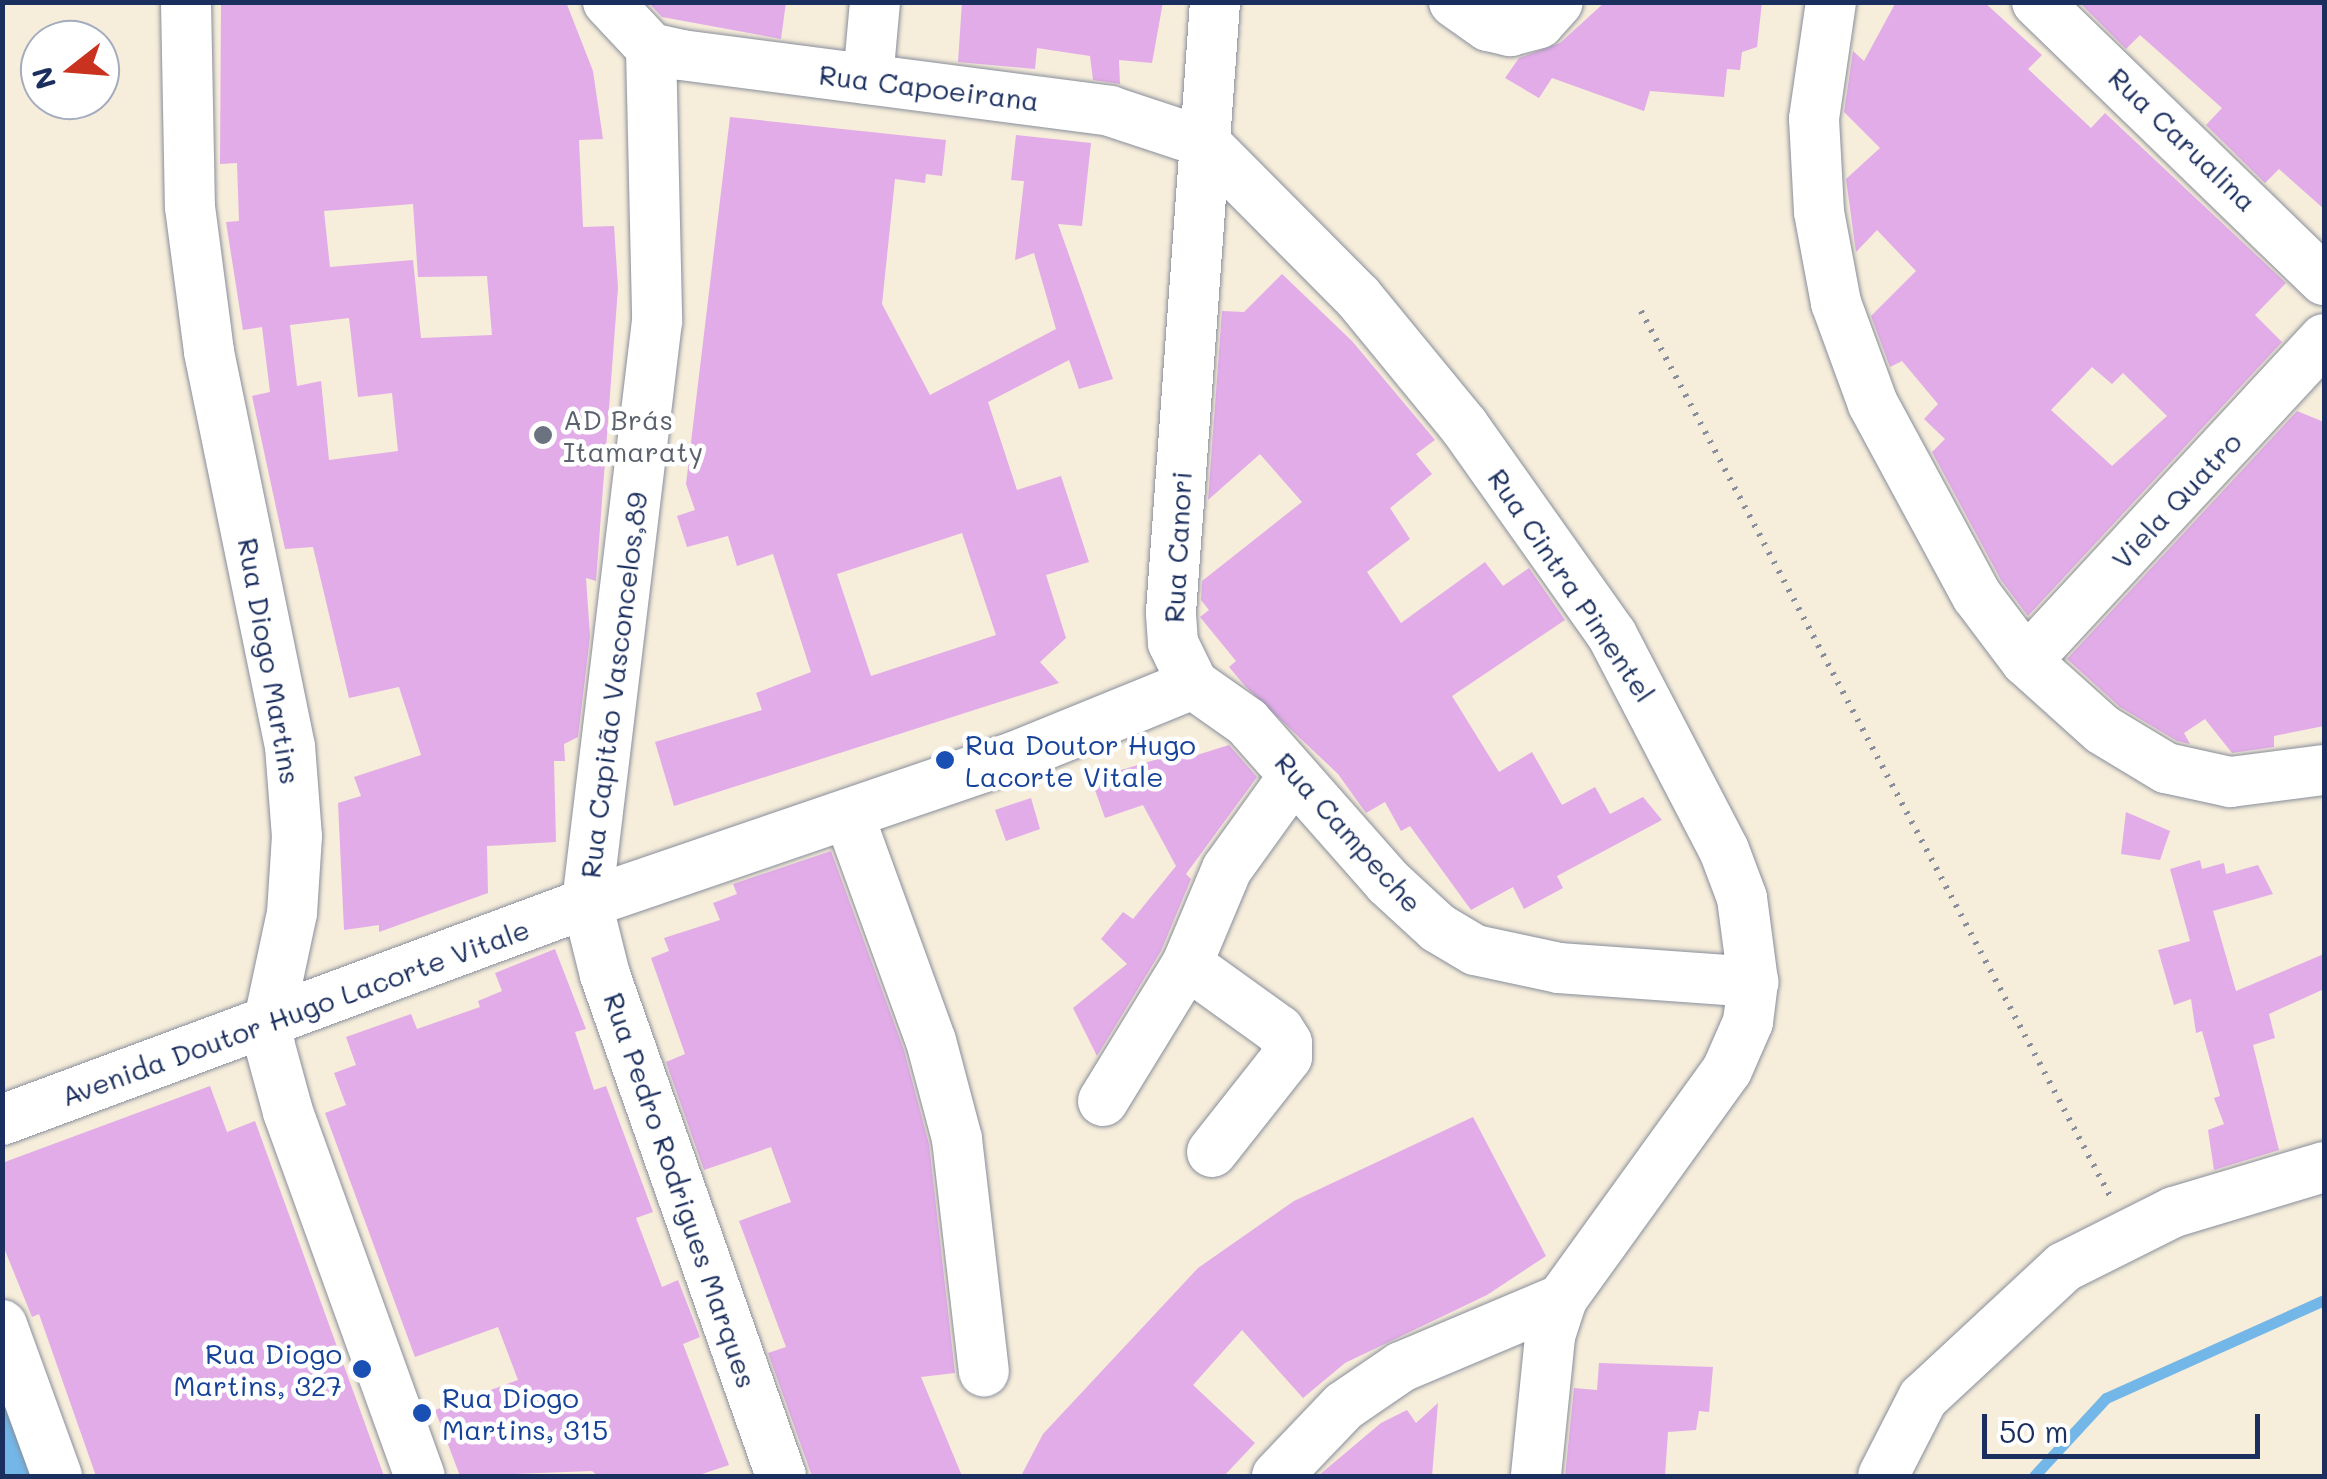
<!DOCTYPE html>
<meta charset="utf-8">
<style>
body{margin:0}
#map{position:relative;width:2327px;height:1479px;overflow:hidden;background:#f6edda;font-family:Mali,sans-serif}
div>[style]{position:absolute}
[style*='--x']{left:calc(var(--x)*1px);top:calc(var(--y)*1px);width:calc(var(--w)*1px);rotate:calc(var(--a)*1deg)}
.water>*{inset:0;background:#73b6e8}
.stream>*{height:11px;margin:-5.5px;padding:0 5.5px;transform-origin:5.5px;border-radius:5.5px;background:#73b6e8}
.building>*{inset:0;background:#e2ace8}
.path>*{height:6px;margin-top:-3px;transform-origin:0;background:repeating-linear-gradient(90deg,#888e9c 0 2.5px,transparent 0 10.5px)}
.roads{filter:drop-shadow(0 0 2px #888e9c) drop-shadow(0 0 2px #888e9c)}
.minor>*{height:50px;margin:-25px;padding:0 25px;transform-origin:25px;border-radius:25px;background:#fff}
.dots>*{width:28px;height:28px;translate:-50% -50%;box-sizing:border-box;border:5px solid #fff;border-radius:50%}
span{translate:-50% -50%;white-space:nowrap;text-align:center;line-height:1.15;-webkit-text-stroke:9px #fff;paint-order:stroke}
.street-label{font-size:28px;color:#1b2f5e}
.worship-label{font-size:28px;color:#5b616d}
.left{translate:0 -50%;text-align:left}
.transit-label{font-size:28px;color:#164399}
.right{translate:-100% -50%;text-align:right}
.frame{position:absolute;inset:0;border:5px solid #1b2f5e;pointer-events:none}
.north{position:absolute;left:20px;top:20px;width:100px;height:100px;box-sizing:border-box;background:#fff;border:2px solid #a4acbf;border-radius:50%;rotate:253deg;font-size:28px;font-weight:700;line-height:40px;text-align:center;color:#1b2f5e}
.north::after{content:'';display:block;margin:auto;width:35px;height:45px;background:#c8321e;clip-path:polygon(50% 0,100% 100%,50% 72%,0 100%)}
.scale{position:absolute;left:1982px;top:1414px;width:278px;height:45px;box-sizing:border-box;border:5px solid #1b2f5e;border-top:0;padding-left:12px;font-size:30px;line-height:35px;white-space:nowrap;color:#1b2f5e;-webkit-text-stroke:8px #fff;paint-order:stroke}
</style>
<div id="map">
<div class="water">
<i style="clip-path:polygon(3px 1339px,52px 1476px,3px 1476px)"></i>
</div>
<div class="stream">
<i style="--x:2034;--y:1476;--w:106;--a:-47.3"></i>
<i style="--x:2106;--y:1398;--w:239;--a:-24.2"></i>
</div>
<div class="building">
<i style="clip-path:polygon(evenodd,566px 2px,593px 71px,603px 139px,579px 140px,583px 227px,614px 226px,618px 288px,596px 581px,586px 578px,590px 636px,578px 737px,564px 744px,565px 761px,554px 761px,556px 842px,487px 846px,488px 893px,379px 932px,379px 925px,344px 930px,338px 803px,361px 796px,354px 777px,421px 755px,399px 687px,349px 698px,313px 547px,285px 549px,252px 396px,270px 392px,262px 327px,243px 330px,226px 222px,239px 221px,237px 163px,220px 164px,221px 5px,566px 2px,413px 204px,418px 277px,487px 276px,492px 335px,421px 338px,413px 260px,330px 267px,324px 211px,413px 204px,566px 2px,349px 318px,358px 397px,392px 393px,398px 451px,329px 460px,321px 381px,297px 386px,290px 325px,349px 318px)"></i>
<i style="clip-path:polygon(648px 2px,786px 2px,781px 39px,662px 17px)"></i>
<i style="clip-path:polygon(962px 2px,1163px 2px,1152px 63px,1119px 60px,1120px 84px,1093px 80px,1090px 56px,1037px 48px,1035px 69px,958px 62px)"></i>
<i style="clip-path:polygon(1605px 2px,1762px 2px,1757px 47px,1742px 52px,1740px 70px,1727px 69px,1724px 97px,1650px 91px,1644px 111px,1552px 78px,1539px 98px,1505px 78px,1519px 58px,1560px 43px)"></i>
<i style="clip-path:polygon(evenodd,1896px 2px,1984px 2px,2042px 55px,2028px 69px,2091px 128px,2105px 113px,2286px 283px,2255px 315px,2282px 342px,2028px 616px,2001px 580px,1932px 452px,1945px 439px,1924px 419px,1938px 404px,1902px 361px,1890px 367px,1871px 316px,1916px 271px,1877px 230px,1856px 252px,1846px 179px,1880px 148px,1844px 112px,1853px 51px,1864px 61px,1896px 2px,2092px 367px,2112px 384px,2123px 373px,2167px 416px,2112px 466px,2051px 410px,2092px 367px)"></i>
<i style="clip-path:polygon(2079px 2px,2324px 2px,2324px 209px,2279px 169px,2265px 183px,2206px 125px,2222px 108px,2140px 35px,2126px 49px)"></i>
<i style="clip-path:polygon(evenodd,730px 117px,946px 140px,942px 176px,926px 174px,925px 183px,895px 179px,882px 304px,930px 395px,1056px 329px,1034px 253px,1015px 260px,1024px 181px,1011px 180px,1016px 135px,1091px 143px,1082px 226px,1058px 224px,1113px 379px,1079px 389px,1069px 360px,988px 402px,1017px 490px,1061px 476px,1089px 562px,1046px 575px,1066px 638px,1040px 662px,1059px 683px,674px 806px,655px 742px,762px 710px,756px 693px,811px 672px,773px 554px,737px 566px,728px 536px,687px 547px,677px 516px,695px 510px,686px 484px,730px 117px,962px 533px,996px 635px,871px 676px,837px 574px,962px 533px)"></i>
<i style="clip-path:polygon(1282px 274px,1352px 341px,1435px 440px,1416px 454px,1432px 474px,1390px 508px,1410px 539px,1367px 572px,1401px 623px,1485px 562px,1503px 586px,1529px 568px,1565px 620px,1452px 696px,1499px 772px,1532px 752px,1562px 805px,1595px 787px,1610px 814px,1643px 797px,1662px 820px,1557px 876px,1563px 888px,1524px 909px,1513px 887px,1471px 910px,1410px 826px,1401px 831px,1385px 802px,1366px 813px,1338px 774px,1245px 686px,1229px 667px,1236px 661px,1200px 617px,1209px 610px,1201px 600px,1202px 581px,1302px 502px,1260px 454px,1208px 500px,1222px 311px,1244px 312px)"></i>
<i style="clip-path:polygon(2297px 411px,2324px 422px,2324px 726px,2274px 736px,2274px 747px,2232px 753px,2205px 719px,2184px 733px,2190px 744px,2177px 741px,2120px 707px,2067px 659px)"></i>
<i style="clip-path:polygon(1229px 745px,1257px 777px,1186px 874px,1191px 879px,1161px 951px,1097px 1056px,1073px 1008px,1127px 964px,1101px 939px,1123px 912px,1133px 919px,1176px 866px,1143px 805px,1105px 818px,1091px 779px,1195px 748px,1197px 755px)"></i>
<i style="clip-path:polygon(1031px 798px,1040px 829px,1006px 841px,995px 810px)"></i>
<i style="clip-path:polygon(2126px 812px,2170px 831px,2160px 860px,2121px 854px)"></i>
<i style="clip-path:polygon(831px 851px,904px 1050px,929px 1144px,955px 1373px,921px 1377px,962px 1476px,812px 1476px,768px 1353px,786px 1347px,739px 1221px,791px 1202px,771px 1147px,704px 1170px,666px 1062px,685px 1054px,651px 958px,669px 951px,664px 938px,720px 920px,713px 903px,737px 894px,733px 884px)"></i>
<i style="clip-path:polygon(2200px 860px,2202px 869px,2224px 863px,2226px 874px,2258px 865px,2273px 894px,2213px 911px,2236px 991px,2324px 954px,2324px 989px,2269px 1014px,2275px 1038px,2253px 1045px,2279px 1150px,2214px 1170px,2208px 1130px,2224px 1124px,2214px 1098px,2220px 1096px,2202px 1031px,2196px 1033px,2191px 999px,2174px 1005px,2158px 950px,2190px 941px,2170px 869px)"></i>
<i style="clip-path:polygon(555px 949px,586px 1029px,575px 1032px,594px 1090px,606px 1086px,653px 1212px,636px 1218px,662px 1287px,678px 1280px,700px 1337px,683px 1344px,729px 1465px,696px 1476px,598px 1476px,592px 1471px,460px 1476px,435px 1410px,518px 1380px,498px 1327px,415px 1357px,325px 1113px,346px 1105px,334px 1073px,356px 1065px,346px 1037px,411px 1014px,417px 1029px,480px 1007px,478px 1001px,502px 991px,495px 973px)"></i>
<i style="clip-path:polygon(210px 1086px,227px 1132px,255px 1121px,384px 1476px,96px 1476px,39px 1314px,32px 1317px,2px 1243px,2px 1163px)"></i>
<i style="clip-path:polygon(1473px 1117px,1546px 1256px,1487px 1295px,1345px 1363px,1303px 1398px,1242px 1330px,1193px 1385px,1255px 1443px,1224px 1476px,1021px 1476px,1043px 1434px,1198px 1268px,1294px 1201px)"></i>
<i style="clip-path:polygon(1599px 1363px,1713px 1367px,1709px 1412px,1699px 1411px,1696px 1430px,1668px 1432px,1665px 1476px,1565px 1476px,1574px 1388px,1597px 1390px)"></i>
<i style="clip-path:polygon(1438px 1403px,1432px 1476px,1318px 1476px,1381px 1423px,1407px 1410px,1416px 1423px)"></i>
</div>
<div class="path">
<i style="--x:1641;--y:311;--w:1004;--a:62.08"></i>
</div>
<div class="roads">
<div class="minor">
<i style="--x:186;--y:2;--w:205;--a:88.9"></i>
<i style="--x:190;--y:207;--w:146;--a:82.5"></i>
<i style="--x:209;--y:352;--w:402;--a:78.4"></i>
<i style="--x:290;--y:746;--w:90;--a:85.6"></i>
<i style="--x:297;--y:836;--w:77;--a:93.7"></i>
<i style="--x:292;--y:913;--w:115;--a:102.1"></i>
<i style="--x:268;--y:1025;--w:21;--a:85"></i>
<i style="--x:270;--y:1046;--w:68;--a:74.7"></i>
<i style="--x:288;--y:1112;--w:387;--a:70.1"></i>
<i style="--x:608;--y:2;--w:63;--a:46.9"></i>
<i style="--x:651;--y:48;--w:31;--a:13"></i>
<i style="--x:681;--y:55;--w:433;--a:7.4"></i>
<i style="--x:1110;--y:111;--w:99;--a:18.3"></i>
<i style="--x:1204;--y:142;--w:218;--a:45.2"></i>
<i style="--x:1358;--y:297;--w:167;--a:50.6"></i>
<i style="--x:1464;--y:426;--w:256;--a:54.7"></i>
<i style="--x:1612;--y:635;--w:242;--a:62.5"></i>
<i style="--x:1724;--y:850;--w:51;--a:69.4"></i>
<i style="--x:1742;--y:898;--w:85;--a:82.5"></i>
<i style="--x:1753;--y:982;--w:40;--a:97.1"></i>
<i style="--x:1748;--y:1022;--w:52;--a:113.6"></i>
<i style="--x:1727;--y:1070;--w:282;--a:125.8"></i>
<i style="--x:1562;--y:1299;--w:40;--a:108"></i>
<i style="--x:1550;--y:1337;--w:140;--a:95.8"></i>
<i style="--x:1454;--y:2;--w:42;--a:35.2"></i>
<i style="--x:1488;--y:26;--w:23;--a:13"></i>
<i style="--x:1510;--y:31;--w:30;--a:-15"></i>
<i style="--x:1539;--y:23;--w:28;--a:-48"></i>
<i style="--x:1831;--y:2;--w:118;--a:98.3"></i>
<i style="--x:1814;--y:119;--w:93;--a:86.9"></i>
<i style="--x:1819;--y:212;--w:93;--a:79.4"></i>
<i style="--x:1836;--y:303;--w:108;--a:69.9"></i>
<i style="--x:1873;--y:404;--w:218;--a:61.6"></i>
<i style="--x:1977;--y:596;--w:81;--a:53"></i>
<i style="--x:2026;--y:661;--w:103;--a:41.9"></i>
<i style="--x:2103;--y:730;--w:74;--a:31.1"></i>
<i style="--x:2166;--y:768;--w:66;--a:12.3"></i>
<i style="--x:2230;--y:782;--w:95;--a:-7.3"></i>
<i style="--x:2037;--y:2;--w:400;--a:44.1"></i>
<i style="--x:651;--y:48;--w:273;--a:88.7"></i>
<i style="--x:657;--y:321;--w:586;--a:96.86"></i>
<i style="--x:587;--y:903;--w:74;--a:76"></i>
<i style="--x:605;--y:975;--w:531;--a:70.64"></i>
<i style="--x:868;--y:79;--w:77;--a:-84.8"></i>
<i style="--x:2026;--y:661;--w:439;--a:-47.2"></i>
<i style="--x:1193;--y:684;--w:66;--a:35.1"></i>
<i style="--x:1247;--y:722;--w:213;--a:48.6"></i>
<i style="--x:1388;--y:882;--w:68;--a:42.6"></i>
<i style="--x:1438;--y:928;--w:43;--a:30.7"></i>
<i style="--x:1475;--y:950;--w:86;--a:12.1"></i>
<i style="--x:1559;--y:968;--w:195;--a:4.1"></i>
<i style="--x:849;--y:816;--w:239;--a:70"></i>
<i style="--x:931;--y:1041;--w:101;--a:75.1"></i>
<i style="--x:957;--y:1139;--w:234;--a:83.4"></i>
<i style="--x:1187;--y:964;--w:113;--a:35.7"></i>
<i style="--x:1279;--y:1030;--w:15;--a:58"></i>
<i style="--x:1287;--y:1043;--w:14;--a:90"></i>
<i style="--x:1287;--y:1057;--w:121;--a:128.3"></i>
<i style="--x:1103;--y:1101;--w:161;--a:-58.5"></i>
<i style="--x:1187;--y:964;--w:103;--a:-67.2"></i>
<i style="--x:1227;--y:869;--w:113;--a:-54.3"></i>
<i style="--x:2;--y:1120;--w:624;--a:-20.35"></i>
<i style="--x:587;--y:903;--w:451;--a:-18.9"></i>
<i style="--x:1014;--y:757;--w:193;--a:-22.2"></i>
<i style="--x:1193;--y:684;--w:46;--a:-116"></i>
<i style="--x:1173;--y:643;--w:31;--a:-94"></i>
<i style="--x:1171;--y:612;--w:612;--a:-85.87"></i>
<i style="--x:2;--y:1325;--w:161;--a:70"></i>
<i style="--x:1277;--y:1476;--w:97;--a:-46.3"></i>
<i style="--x:1344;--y:1406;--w:69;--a:-34.4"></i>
<i style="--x:1401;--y:1367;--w:175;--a:-22.9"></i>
<i style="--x:1883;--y:1476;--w:88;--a:-62.9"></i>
<i style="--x:1923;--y:1398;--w:192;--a:-42.9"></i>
<i style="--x:2064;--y:1267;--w:123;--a:-26.6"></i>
<i style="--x:2174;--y:1212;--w:157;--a:-16.7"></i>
</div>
</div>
<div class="dots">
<i style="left:543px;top:435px;background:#6b7280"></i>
<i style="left:945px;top:760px;background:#1a4fb4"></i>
<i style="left:362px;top:1369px;background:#1a4fb4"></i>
<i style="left:422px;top:1413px;background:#1a4fb4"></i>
</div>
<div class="street-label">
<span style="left:929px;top:87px;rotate:7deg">Rua Capoeirana</span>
<span style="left:2183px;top:139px;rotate:44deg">Rua Carualina</span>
<span style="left:2176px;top:500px;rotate:-47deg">Viela Quatro</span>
<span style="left:1177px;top:547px;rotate:-87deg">Rua Canori</span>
<span style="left:1572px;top:585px;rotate:56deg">Rua Cintra Pimentel</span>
<span style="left:270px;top:661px;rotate:80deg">Rua Diogo Martins</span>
<span style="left:613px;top:685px;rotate:-83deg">Rua Capitão Vasconcelos,89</span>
<span style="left:1349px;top:832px;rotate:48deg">Rua Campeche</span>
<span style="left:295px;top:1012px;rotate:-20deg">Avenida Doutor Hugo Lacorte Vitale</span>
<span style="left:681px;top:1190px;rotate:71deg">Rua Pedro Rodrigues Marques</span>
</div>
<div class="worship-label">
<span class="left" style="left:563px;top:435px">AD Brás<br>Itamaraty</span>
</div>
<div class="transit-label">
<span class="left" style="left:965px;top:760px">Rua Doutor Hugo<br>Lacorte Vitale</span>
<span class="right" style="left:342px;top:1369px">Rua Diogo<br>Martins, 327</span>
<span class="left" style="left:442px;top:1413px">Rua Diogo<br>Martins, 315</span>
</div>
<div class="frame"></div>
<div class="north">N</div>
<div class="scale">50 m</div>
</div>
